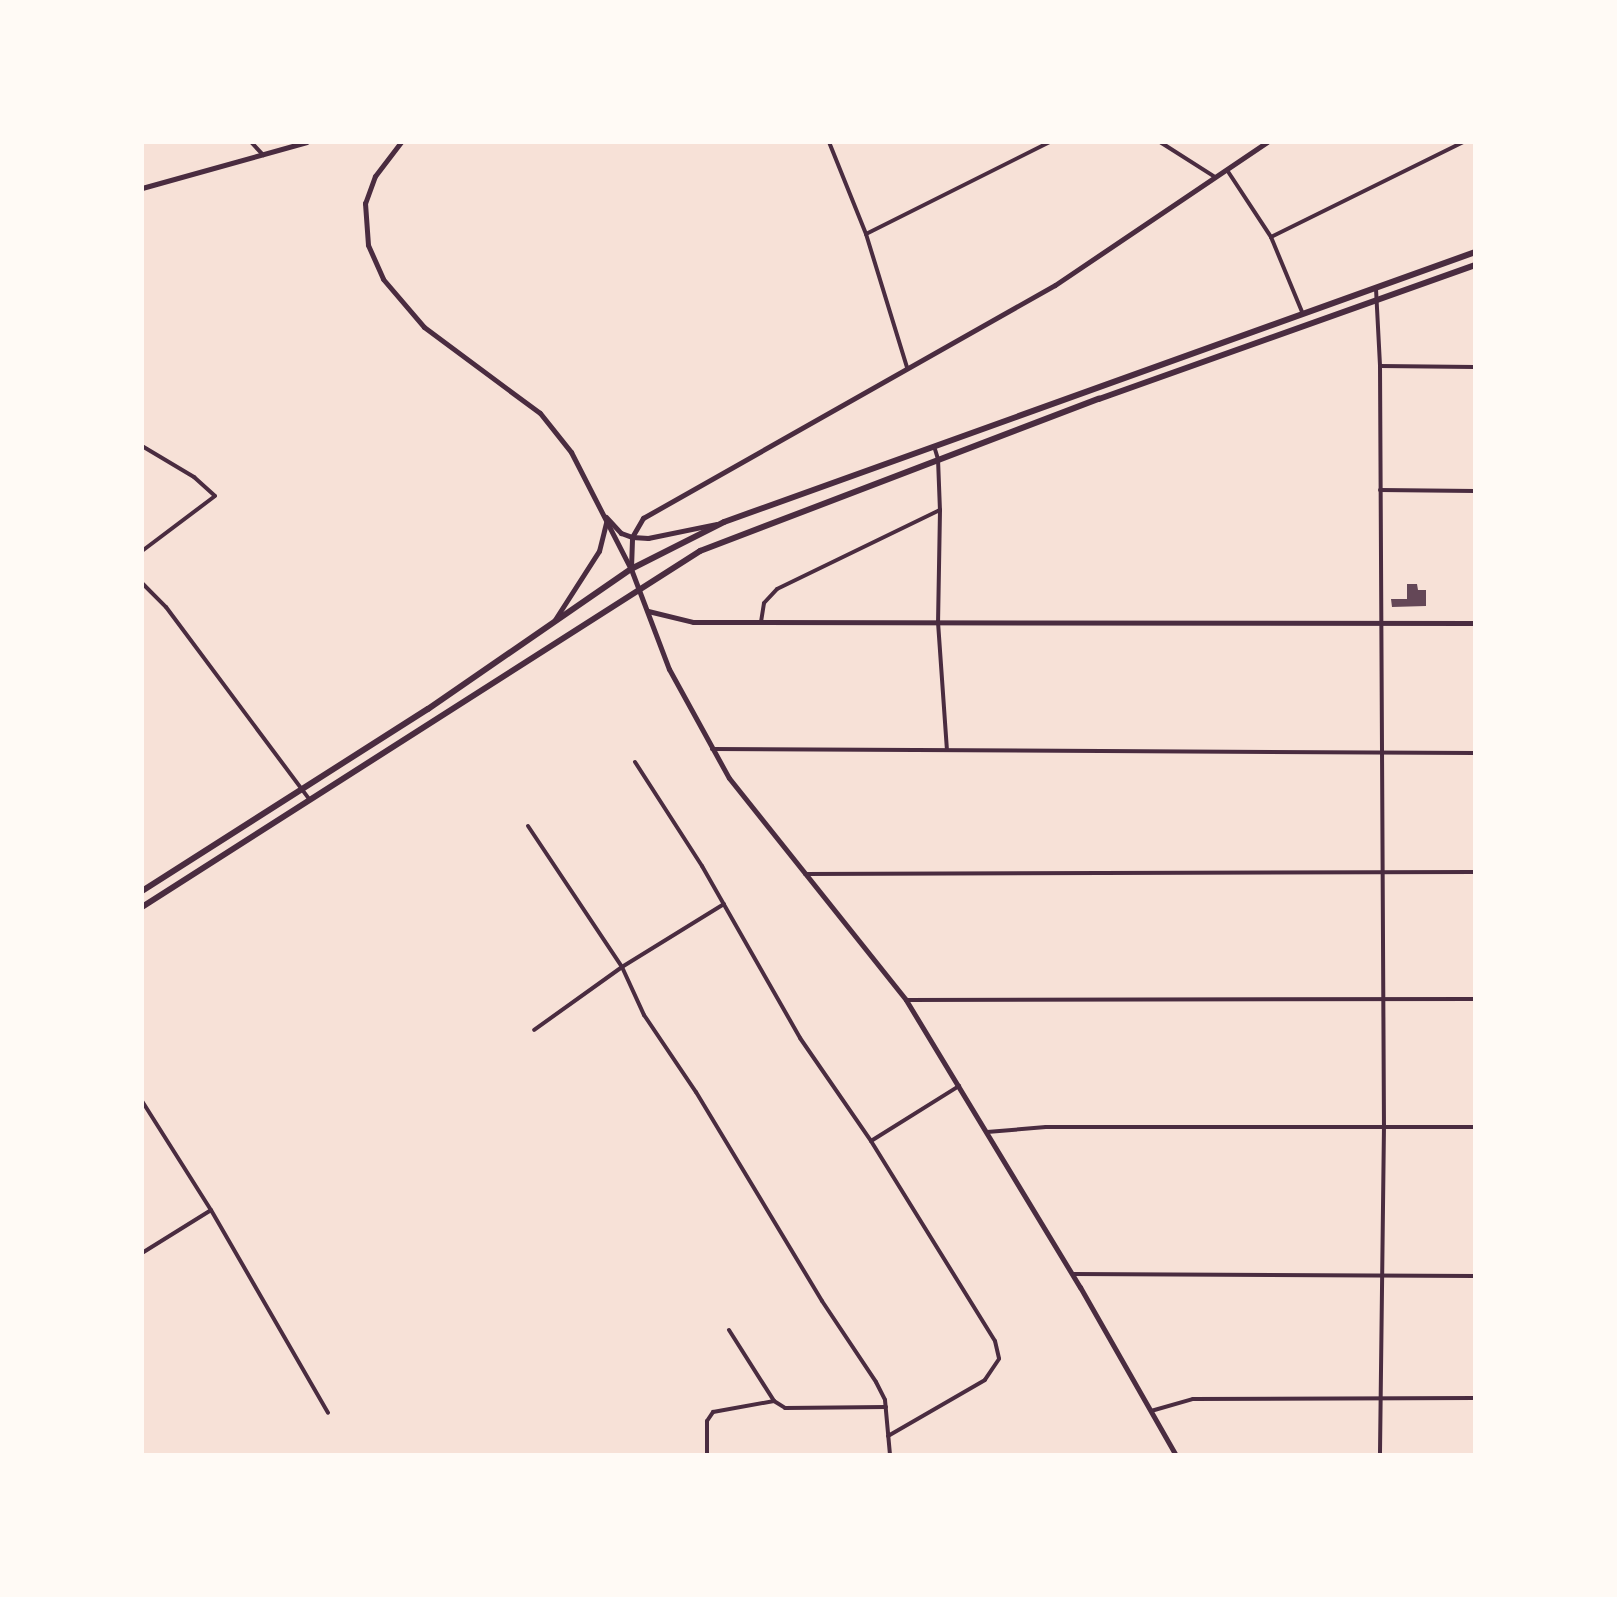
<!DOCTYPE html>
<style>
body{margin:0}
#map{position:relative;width:1617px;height:1597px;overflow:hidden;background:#f7e1d7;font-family:"Roboto Serif",serif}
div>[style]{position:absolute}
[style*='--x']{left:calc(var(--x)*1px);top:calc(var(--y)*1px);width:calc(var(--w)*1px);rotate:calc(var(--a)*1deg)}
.building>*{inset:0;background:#644757}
.minor>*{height:4px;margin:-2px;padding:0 2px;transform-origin:2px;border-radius:2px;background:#4a2c40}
.tertiary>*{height:5px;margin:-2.5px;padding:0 2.5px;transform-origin:2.5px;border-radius:2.5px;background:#4a2c40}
.secondary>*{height:5px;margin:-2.5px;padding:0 2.5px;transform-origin:2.5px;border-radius:2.5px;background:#4a2c40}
.primary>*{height:6px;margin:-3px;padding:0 3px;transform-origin:3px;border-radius:3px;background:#4a2c40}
span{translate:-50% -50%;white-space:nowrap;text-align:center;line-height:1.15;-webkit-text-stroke:6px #fffaf5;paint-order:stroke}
.frame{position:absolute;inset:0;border:144px solid #fffaf5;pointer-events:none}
</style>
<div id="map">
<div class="building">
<i style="clip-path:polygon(1407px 584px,1417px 584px,1418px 590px,1426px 590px,1426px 606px,1392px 607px,1391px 599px,1407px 599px)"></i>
</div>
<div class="minor">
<i style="--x:251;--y:142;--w:18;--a:47"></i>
<i style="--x:829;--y:142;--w:99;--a:68.1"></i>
<i style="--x:866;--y:234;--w:139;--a:72.9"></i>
<i style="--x:1160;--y:142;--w:65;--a:32.5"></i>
<i style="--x:1227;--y:170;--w:80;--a:56.7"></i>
<i style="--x:1271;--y:237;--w:81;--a:67.5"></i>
<i style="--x:866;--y:234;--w:206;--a:-26.6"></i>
<i style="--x:1271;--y:237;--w:214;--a:-26.3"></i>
<i style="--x:1376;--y:289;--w:77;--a:87"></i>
<i style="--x:1380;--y:366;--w:759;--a:89.7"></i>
<i style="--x:1384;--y:1125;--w:330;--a:90.7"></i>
<i style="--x:1380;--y:366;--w:95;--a:0.6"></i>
<i style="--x:142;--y:446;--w:61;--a:30.8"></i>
<i style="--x:194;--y:477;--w:28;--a:42"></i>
<i style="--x:215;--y:496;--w:91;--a:143"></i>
<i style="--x:934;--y:446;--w:14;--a:73"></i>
<i style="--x:938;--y:459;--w:51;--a:87.8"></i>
<i style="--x:940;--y:510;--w:112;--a:91"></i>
<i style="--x:938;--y:622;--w:128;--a:86"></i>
<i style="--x:1380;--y:490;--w:95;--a:0.6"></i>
<i style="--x:142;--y:583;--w:34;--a:45"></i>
<i style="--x:166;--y:607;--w:239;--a:53.3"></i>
<i style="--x:761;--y:622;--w:19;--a:-81"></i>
<i style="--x:764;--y:603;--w:19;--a:-47"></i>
<i style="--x:777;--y:589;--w:181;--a:-25.9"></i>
<i style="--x:712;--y:749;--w:763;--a:0.3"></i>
<i style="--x:635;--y:762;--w:124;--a:57.2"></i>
<i style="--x:702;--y:866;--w:198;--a:60.3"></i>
<i style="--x:800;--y:1038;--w:125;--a:55.4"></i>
<i style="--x:871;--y:1141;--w:235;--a:58.2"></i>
<i style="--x:995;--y:1341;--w:18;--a:77"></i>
<i style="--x:999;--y:1359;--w:25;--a:124"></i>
<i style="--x:985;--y:1380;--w:112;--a:150"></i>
<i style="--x:528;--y:826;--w:169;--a:56.3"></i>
<i style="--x:622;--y:967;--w:108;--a:144.4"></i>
<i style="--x:805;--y:874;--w:670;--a:-0.17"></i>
<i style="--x:724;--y:904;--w:120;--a:148.3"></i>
<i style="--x:622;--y:967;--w:53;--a:65.4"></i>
<i style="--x:644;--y:1015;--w:93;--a:56"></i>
<i style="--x:696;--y:1092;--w:244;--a:58.9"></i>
<i style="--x:822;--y:1301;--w:97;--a:56.3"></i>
<i style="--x:876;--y:1382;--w:20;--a:63"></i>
<i style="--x:885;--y:1400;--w:55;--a:84.8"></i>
<i style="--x:906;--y:1000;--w:569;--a:-0.1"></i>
<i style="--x:142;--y:1101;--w:129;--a:57.7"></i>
<i style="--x:211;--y:1210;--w:234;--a:60"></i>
<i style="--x:987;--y:1132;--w:59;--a:-4.8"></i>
<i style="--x:1046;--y:1127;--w:429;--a:0"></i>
<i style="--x:871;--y:1141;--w:104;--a:-32"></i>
<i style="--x:142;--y:1253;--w:81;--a:-31.9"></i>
<i style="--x:1073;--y:1274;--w:402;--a:0.3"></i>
<i style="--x:729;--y:1330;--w:84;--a:57.6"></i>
<i style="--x:774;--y:1401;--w:13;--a:32"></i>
<i style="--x:785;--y:1408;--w:101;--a:-0.6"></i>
<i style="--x:1151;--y:1411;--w:44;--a:-15.9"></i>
<i style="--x:1193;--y:1399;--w:282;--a:-0.2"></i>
<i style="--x:707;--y:1455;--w:34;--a:-90"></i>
<i style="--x:707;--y:1421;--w:11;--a:-56"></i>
<i style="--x:713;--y:1412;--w:62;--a:-10.2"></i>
</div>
<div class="tertiary">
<i style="--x:142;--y:188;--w:171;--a:-15.6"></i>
<i style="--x:606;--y:517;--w:22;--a:47"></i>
<i style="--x:621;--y:533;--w:12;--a:20"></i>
<i style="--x:632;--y:537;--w:16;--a:4"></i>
<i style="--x:648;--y:538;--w:69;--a:-11.6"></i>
<i style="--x:631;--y:568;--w:31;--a:-88"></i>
<i style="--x:632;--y:537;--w:22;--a:-60"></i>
<i style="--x:643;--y:518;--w:473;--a:-29.5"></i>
<i style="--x:1055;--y:285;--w:256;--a:-34"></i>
<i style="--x:648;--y:611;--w:46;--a:13.7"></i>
<i style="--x:693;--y:622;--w:782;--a:0.07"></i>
<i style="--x:554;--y:621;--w:83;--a:-57.3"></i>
<i style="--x:599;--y:551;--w:30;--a:-76"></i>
</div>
<div class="secondary">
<i style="--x:401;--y:142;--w:43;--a:127.4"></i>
<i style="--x:375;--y:176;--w:29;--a:110"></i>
<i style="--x:365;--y:203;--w:42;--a:85.9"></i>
<i style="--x:368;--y:245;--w:37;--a:66"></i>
<i style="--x:383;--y:279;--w:63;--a:49.5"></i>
<i style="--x:424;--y:327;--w:144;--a:36.6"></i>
<i style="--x:540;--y:413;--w:50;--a:51.5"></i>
<i style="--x:571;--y:452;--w:131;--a:62.9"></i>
<i style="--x:631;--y:569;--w:107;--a:69.2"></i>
<i style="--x:669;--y:669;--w:124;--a:61.2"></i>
<i style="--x:729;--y:778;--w:284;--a:51.4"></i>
<i style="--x:906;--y:1000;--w:336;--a:58.8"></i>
<i style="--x:1080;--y:1287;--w:193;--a:60.3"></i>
</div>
<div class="primary">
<i style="--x:142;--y:891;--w:339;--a:-32.5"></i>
<i style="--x:428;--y:709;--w:247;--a:-34.6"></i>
<i style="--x:631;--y:569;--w:104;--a:-26.8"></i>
<i style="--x:724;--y:522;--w:798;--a:-19.77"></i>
<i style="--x:142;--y:907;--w:662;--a:-32.54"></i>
<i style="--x:700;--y:551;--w:427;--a:-20.9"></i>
<i style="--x:1099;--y:399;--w:399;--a:-19.6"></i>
</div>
<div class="frame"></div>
</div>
